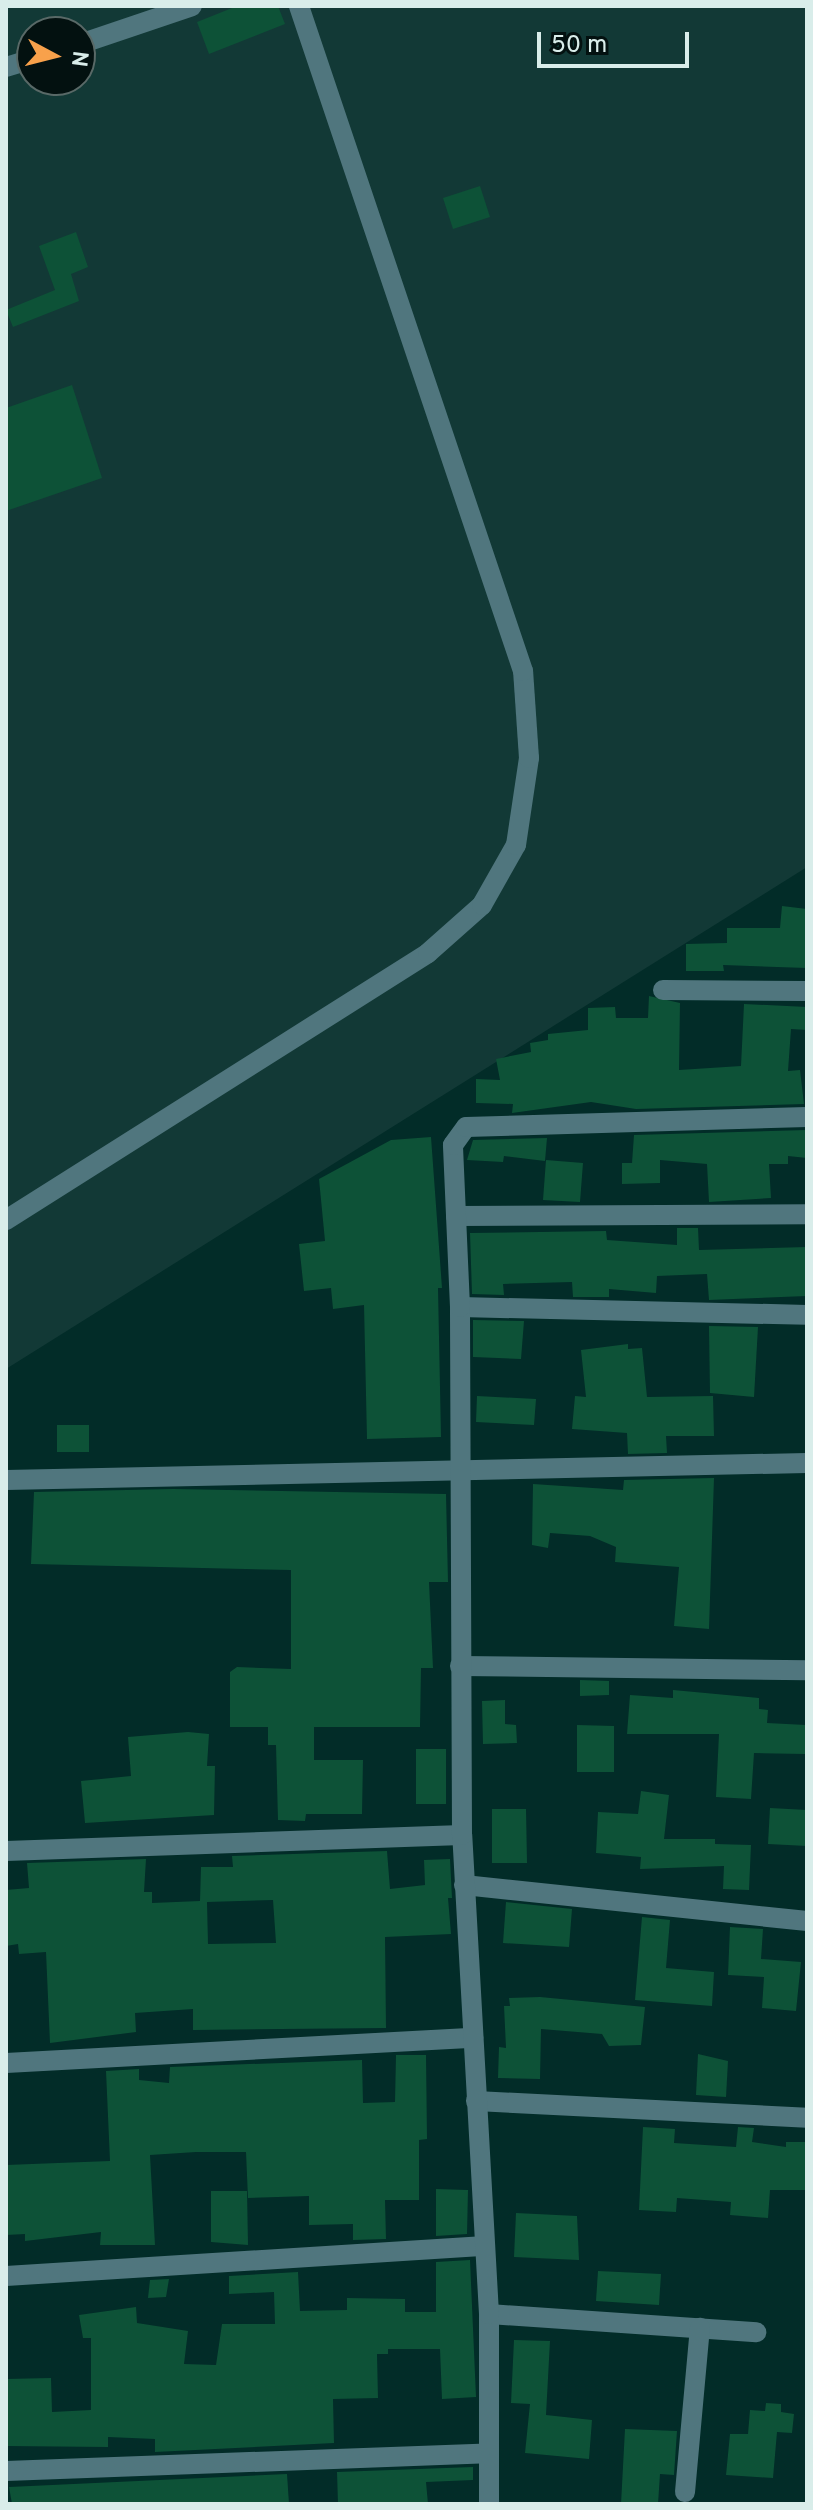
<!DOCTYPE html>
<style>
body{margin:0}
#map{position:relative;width:813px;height:2510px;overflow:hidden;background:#022c28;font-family:Overpass,sans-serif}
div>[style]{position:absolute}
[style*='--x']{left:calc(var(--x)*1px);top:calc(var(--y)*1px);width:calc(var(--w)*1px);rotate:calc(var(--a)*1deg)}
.built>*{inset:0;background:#123936}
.building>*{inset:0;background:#0d5237}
.minor>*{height:20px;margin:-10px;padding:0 10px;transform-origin:10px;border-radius:10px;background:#50767e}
span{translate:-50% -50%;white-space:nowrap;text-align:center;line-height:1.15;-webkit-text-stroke:6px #031110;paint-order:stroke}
.frame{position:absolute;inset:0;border:8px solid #d9edea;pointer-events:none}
.north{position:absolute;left:16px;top:16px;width:80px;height:80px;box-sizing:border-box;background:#031110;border:2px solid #596967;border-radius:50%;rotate:97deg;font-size:22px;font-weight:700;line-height:32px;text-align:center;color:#d9edea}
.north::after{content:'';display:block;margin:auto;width:28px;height:36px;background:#f8a14b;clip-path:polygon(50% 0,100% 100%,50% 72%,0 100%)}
.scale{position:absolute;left:537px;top:32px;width:152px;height:36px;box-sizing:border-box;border:4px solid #d9edea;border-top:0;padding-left:10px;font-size:24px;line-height:28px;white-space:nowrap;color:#d9edea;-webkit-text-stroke:6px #031110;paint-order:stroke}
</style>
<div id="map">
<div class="built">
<i style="clip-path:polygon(evenodd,6px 6px,807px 6px,807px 867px,6px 1369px,6px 6px,32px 32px,80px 32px,80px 80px,32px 80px,32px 32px)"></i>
</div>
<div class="building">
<i style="clip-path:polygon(237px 6px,278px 6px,285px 24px,209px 54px,197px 22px)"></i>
<i style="clip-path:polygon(480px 186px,490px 217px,453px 229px,443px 198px)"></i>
<i style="clip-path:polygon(76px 232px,88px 267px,71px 274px,79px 301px,13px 327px,6px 310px,55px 290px,39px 246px)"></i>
<i style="clip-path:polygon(72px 385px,102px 478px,6px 511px,6px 408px)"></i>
<i style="clip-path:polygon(782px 906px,807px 909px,807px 968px,723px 965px,724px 971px,686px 971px,686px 944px,727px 943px,727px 928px,780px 928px)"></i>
<i style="clip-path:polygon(649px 996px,680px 1003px,679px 1070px,741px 1066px,744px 1004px,807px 1007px,807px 1030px,791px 1029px,788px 1071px,800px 1070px,804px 1104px,636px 1109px,591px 1102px,512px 1113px,513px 1104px,476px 1103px,476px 1079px,500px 1080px,496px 1059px,531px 1052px,530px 1043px,548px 1040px,548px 1034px,588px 1030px,588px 1008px,615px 1007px,616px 1018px,648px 1018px)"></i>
<i style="clip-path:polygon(807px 1130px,807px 1158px,788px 1156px,788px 1164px,769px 1164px,771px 1198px,709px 1202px,707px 1164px,660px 1160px,660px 1183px,622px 1184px,622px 1163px,632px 1163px,634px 1135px)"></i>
<i style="clip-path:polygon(431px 1137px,442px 1288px,438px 1288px,441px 1437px,367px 1439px,364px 1305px,333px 1309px,331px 1288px,304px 1291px,299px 1244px,325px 1241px,319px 1179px,391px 1140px)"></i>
<i style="clip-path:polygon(547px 1138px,545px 1161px,504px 1156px,503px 1162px,467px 1160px,473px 1140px)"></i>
<i style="clip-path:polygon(546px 1160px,583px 1163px,580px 1202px,543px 1200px)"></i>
<i style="clip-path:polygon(677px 1228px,698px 1228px,699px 1250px,807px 1247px,807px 1296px,709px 1300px,707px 1274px,657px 1276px,656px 1293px,609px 1289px,609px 1297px,573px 1297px,572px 1282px,503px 1284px,504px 1295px,472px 1294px,470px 1233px,606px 1231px,607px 1240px,677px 1245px)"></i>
<i style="clip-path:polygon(473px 1320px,524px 1321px,521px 1359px,473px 1357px)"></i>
<i style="clip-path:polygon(709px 1326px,758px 1327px,754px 1397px,710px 1393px)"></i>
<i style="clip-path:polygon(628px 1344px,628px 1349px,642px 1348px,647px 1397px,713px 1396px,714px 1436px,666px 1436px,667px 1453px,628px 1454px,627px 1433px,572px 1429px,575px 1396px,586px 1397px,581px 1350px)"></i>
<i style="clip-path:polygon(477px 1396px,536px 1399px,534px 1425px,476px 1422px)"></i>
<i style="clip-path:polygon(57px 1425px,89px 1425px,89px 1452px,57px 1452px)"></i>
<i style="clip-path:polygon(714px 1478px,709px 1629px,674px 1626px,679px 1567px,615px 1562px,616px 1547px,590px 1536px,550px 1533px,548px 1548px,532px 1545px,533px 1484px,623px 1490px,624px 1480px)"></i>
<i style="clip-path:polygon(173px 1489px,446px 1494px,448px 1582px,429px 1582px,433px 1668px,421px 1668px,420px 1727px,314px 1727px,314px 1760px,363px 1760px,362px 1814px,306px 1814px,305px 1821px,278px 1820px,276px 1745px,268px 1745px,268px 1727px,230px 1727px,230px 1672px,237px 1667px,291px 1669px,291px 1570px,31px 1564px,34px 1492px)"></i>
<i style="clip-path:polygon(580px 1680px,609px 1681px,609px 1695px,580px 1696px)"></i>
<i style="clip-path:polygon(673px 1690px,759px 1698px,759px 1709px,768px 1710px,767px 1723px,806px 1725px,805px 1754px,754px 1753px,751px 1799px,716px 1797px,719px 1734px,627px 1734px,630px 1695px,673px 1698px)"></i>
<i style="clip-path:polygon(505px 1700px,505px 1724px,516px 1725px,517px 1743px,483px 1744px,482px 1701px)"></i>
<i style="clip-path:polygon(577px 1725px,614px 1726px,614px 1772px,577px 1772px)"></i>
<i style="clip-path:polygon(188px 1732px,209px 1734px,207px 1766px,215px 1766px,214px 1815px,85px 1823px,81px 1781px,131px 1776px,128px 1737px)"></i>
<i style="clip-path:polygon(416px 1749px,446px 1749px,446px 1804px,416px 1804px)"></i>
<i style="clip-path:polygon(641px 1791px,669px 1795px,664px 1839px,715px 1839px,715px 1844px,751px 1845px,749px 1890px,723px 1889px,724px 1866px,640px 1869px,641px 1857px,596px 1853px,598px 1812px,638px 1814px)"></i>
<i style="clip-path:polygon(770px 1808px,807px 1810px,807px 1846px,768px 1844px)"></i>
<i style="clip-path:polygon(492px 1809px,526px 1809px,527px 1863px,492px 1863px)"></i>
<i style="clip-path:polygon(evenodd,387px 1851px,390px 1889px,425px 1885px,424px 1860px,450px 1859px,452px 1898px,448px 1898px,451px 1934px,385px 1937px,386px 2028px,193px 2030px,193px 2009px,135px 2013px,136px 2032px,50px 2043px,46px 1952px,19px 1954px,18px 1944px,6px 1946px,6px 1890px,29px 1888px,27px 1863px,146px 1859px,144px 1892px,152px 1892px,152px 1903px,200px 1901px,201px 1867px,233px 1867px,232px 1856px,387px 1851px,273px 1900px,276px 1943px,208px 1944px,207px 1902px,273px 1900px)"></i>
<i style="clip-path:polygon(506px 1902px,572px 1909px,569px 1947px,503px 1943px)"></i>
<i style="clip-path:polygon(642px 1917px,670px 1920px,666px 1968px,714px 1972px,712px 2006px,635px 2000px)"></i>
<i style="clip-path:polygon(730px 1927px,763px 1929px,761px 1959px,801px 1962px,796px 2011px,762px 2008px,764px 1977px,728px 1975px)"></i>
<i style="clip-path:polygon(540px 1997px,645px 2007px,641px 2045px,609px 2046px,602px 2034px,541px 2029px,540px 2079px,498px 2078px,499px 2047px,506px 2048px,504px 2006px,510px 2006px,509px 1998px)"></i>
<i style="clip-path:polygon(698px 2054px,728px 2061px,726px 2097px,696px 2095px)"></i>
<i style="clip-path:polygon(396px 2055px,426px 2055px,427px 2139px,419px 2140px,419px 2200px,385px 2200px,386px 2239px,353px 2240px,353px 2224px,309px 2225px,309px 2196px,248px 2198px,246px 2152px,196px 2152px,150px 2155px,155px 2245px,100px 2245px,101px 2232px,25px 2241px,25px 2234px,6px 2235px,6px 2165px,110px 2161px,106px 2071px,139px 2069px,139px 2080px,169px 2083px,170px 2067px,362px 2060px,363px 2103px,395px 2102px)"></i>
<i style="clip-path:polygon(643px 2127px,675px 2129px,674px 2143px,736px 2147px,738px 2127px,754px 2128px,752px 2142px,786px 2147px,786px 2142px,807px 2142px,807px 2190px,770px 2190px,768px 2218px,730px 2215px,731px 2202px,677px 2198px,676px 2212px,639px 2210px)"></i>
<i style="clip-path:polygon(436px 2189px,468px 2190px,467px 2234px,436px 2236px)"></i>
<i style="clip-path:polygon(211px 2191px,247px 2191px,248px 2245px,211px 2242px)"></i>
<i style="clip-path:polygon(516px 2213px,577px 2216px,579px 2260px,514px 2257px)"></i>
<i style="clip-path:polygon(470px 2260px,476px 2397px,442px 2399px,440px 2349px,388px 2349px,388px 2354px,377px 2354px,378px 2398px,333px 2399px,334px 2443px,155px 2452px,155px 2439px,108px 2437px,108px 2447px,6px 2446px,6px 2379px,51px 2378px,52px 2412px,91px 2410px,91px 2338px,83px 2338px,79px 2315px,136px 2307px,137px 2323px,188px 2331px,184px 2364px,216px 2365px,222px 2324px,275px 2324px,274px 2292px,229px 2294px,229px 2276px,298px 2272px,300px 2311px,347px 2310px,347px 2298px,405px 2299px,405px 2312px,436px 2312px,436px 2262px)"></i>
<i style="clip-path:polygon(598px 2271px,661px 2274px,659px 2305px,596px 2301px)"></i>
<i style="clip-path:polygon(169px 2279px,166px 2297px,148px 2298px,150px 2280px)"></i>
<i style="clip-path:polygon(514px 2340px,550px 2341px,546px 2415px,592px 2420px,589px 2459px,525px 2453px,530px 2404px,511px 2403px)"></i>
<i style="clip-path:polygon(766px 2403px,781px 2404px,781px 2412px,794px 2414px,792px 2433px,777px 2432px,773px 2478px,726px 2475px,730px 2434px,748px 2434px,750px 2410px,765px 2411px)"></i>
<i style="clip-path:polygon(625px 2429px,677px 2431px,674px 2475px,660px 2474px,658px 2504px,621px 2504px)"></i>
<i style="clip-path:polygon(473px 2467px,473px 2480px,426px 2482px,428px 2504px,338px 2504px,337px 2472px)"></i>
<i style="clip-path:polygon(287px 2474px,289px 2504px,12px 2504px,9px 2487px)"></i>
</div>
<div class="minor">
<i style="--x:80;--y:44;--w:118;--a:-18.7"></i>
<i style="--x:6;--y:67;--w:27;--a:-17"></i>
<i style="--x:663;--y:990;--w:144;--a:0.4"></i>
<i style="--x:456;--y:1216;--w:351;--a:-0.3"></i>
<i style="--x:6;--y:1220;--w:499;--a:-32.3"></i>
<i style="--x:428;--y:953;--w:72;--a:-41.6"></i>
<i style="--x:482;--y:905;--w:69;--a:-60.5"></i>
<i style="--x:516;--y:845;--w:88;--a:-81.5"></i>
<i style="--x:529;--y:758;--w:87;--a:-93.9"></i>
<i style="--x:523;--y:671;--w:702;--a:-108.62"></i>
<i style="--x:460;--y:1307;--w:347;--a:1.3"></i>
<i style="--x:6;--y:1480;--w:801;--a:-1.22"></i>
<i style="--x:460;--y:1666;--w:347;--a:0.7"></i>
<i style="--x:6;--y:1851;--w:456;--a:-2"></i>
<i style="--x:464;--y:1885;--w:345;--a:6"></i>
<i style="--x:6;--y:2063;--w:468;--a:-3.1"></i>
<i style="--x:476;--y:2101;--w:331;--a:2.9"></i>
<i style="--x:6;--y:2276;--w:480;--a:-3.6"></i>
<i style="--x:489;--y:2314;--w:268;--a:3.9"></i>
<i style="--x:6;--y:2471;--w:481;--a:-2.1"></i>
<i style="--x:685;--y:2492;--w:165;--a:-84.8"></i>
<i style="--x:489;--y:2504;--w:190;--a:-90"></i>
<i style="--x:489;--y:2314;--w:480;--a:-93.2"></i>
<i style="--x:462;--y:1835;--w:528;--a:-90.22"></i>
<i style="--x:460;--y:1307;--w:162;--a:-92.5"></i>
<i style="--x:453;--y:1145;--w:22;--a:-54"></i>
<i style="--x:466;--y:1127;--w:341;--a:-1.7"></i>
</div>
<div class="frame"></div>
<div class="north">N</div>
<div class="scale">50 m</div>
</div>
